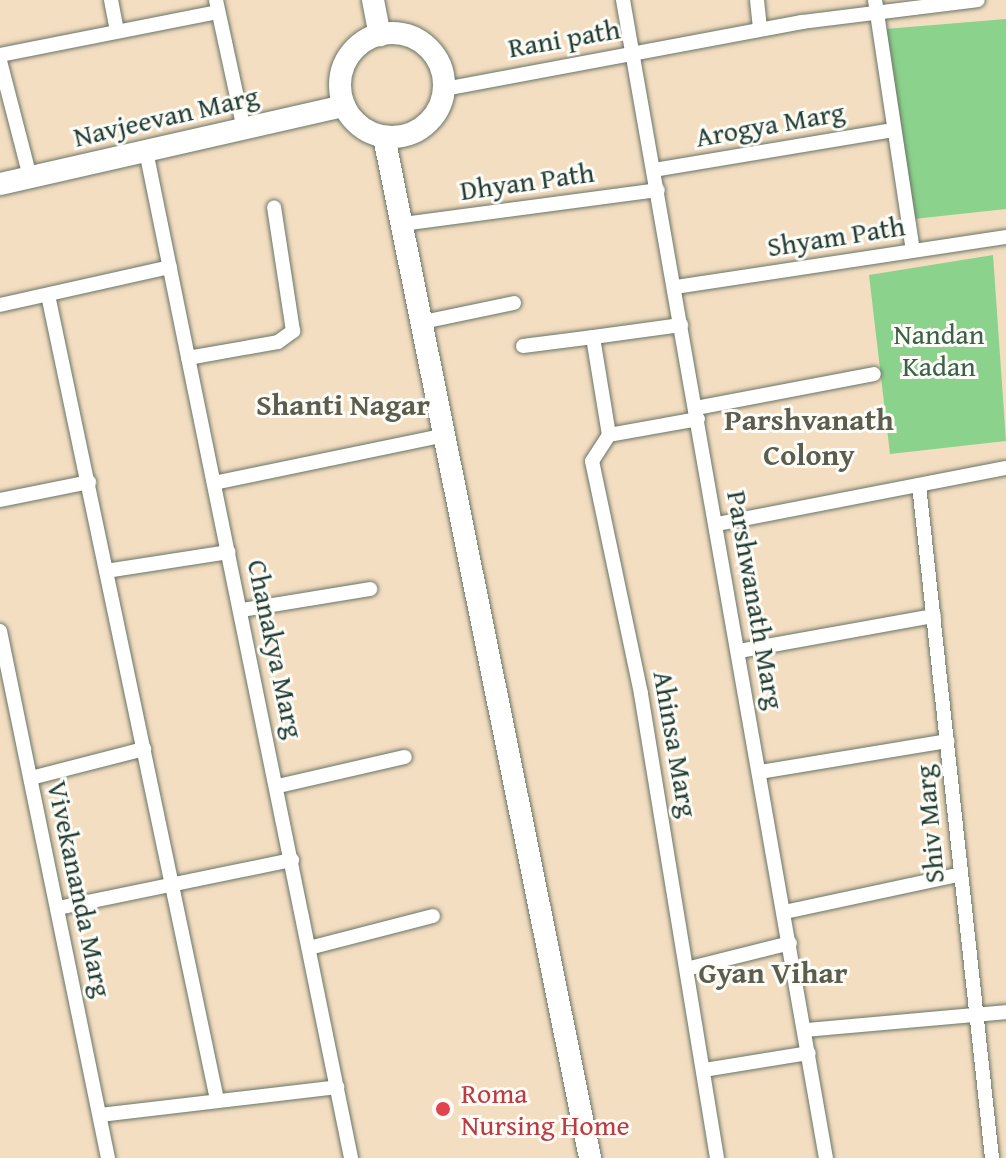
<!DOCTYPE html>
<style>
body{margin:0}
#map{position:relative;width:1006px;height:1158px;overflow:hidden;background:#f4dec2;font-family:"Gentium Book Plus",serif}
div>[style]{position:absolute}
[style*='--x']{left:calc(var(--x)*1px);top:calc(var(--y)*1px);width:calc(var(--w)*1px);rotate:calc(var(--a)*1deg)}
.green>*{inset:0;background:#8bd28c}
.roads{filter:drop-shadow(0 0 2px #6a7566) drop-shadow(0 0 2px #6a7566)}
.street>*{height:14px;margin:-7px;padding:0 7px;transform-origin:7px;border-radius:7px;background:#fff}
.secondary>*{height:22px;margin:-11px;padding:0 11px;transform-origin:11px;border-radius:11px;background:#fff}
.secondary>.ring{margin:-11px;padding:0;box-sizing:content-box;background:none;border:22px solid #fff;border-radius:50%}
.dots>*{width:22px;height:22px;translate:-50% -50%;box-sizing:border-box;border:4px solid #fdfcf7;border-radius:50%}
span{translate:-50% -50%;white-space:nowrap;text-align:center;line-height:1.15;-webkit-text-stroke:6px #fdfcf7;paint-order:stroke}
.street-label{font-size:28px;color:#1f3d34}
.park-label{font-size:28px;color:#3a624a}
.health-label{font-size:28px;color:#be3a42}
.left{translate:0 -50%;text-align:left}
.neighbourhood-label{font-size:30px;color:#5b5d4f;font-weight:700}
</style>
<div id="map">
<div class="green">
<i style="clip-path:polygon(1006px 19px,1006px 209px,914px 219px,885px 29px)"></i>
<i style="clip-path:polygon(993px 255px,1006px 441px,890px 454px,869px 275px)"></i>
</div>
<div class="roads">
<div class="street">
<i style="--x:111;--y:0;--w:31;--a:79"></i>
<i style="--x:216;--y:0;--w:132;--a:77.8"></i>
<i style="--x:623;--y:0;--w:1176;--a:80.06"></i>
<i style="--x:757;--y:0;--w:29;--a:84"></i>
<i style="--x:875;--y:0;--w:253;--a:81.4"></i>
<i style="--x:0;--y:55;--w:222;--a:-11.2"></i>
<i style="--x:0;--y:61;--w:120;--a:75.5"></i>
<i style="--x:444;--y:89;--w:364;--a:-10.6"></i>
<i style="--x:802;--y:22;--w:177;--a:-7.1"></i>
<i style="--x:146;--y:151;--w:1028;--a:78.49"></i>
<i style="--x:654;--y:170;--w:243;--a:-9.5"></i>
<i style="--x:403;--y:224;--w:257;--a:-7.6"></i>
<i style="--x:675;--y:287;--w:335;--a:-8.6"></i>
<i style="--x:48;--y:295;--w:823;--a:78.14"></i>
<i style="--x:0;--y:305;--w:174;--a:-12.6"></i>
<i style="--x:423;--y:322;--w:93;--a:-11.8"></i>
<i style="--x:523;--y:346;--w:71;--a:-7.3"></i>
<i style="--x:188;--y:358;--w:91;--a:-10.1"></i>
<i style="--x:278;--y:342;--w:19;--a:-36"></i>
<i style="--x:293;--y:331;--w:125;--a:-98.7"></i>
<i style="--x:696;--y:408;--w:181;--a:-10.8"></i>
<i style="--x:698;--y:419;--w:90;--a:169.8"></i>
<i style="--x:609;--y:435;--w:31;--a:123"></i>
<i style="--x:592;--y:461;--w:238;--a:78.1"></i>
<i style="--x:641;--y:694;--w:470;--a:80.7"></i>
<i style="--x:609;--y:435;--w:99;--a:-99.3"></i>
<i style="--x:593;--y:337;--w:89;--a:-7.8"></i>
<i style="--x:214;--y:483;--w:237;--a:-11.7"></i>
<i style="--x:919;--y:485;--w:677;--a:83.81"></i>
<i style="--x:0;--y:500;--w:91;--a:-11.4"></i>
<i style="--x:717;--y:524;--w:294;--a:-11"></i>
<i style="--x:106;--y:571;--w:124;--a:-8.8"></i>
<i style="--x:242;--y:610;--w:130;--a:-9.3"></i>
<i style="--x:0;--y:631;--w:538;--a:78.42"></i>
<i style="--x:739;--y:651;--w:198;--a:-10.2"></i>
<i style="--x:760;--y:772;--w:190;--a:-9.4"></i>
<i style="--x:31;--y:778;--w:117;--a:-14.4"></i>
<i style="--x:278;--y:786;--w:130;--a:-12.9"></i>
<i style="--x:58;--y:908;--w:239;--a:-11.6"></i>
<i style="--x:785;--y:912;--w:177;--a:-12.1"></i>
<i style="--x:309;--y:948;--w:128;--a:-14.5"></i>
<i style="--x:690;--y:968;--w:103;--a:-14"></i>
<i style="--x:806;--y:1030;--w:201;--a:-5.1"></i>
<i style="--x:704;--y:1070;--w:106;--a:-9.2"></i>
<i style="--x:100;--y:1115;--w:239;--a:-6.7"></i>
</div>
<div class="secondary">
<i style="--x:373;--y:0;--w:36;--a:79"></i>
<i class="ring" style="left:340px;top:33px;width:82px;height:82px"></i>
<i style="--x:384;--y:137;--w:1042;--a:78.59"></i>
<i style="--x:0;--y:184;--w:353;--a:-12.8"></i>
</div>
</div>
<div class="dots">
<i style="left:443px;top:1109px;background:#e0444e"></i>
</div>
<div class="street-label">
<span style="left:564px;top:38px;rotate:-10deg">Rani path</span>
<span style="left:166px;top:116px;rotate:-13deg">Navjeevan Marg</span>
<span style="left:770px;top:124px;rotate:-10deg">Arogya Marg</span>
<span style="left:527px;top:181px;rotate:-8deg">Dhyan Path</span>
<span style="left:836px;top:236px;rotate:-9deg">Shyam Path</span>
<span style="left:756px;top:600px;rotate:80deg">Parshwanath Marg</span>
<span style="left:276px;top:649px;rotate:78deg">Chanakya Marg</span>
<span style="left:676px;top:744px;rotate:80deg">Ahinsa Marg</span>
<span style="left:929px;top:824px;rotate:-95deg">Shiv Marg</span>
<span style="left:80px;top:889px;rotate:78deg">Vivekananda Marg</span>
</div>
<div class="park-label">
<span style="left:939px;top:350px">Nandan<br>Kadan</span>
</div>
<div class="health-label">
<span class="left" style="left:461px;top:1109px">Roma<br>Nursing Home</span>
</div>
<div class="neighbourhood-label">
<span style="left:343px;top:404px">Shanti Nagar</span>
<span style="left:809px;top:436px">Parshvanath<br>Colony</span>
<span style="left:773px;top:972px">Gyan Vihar</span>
</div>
</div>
